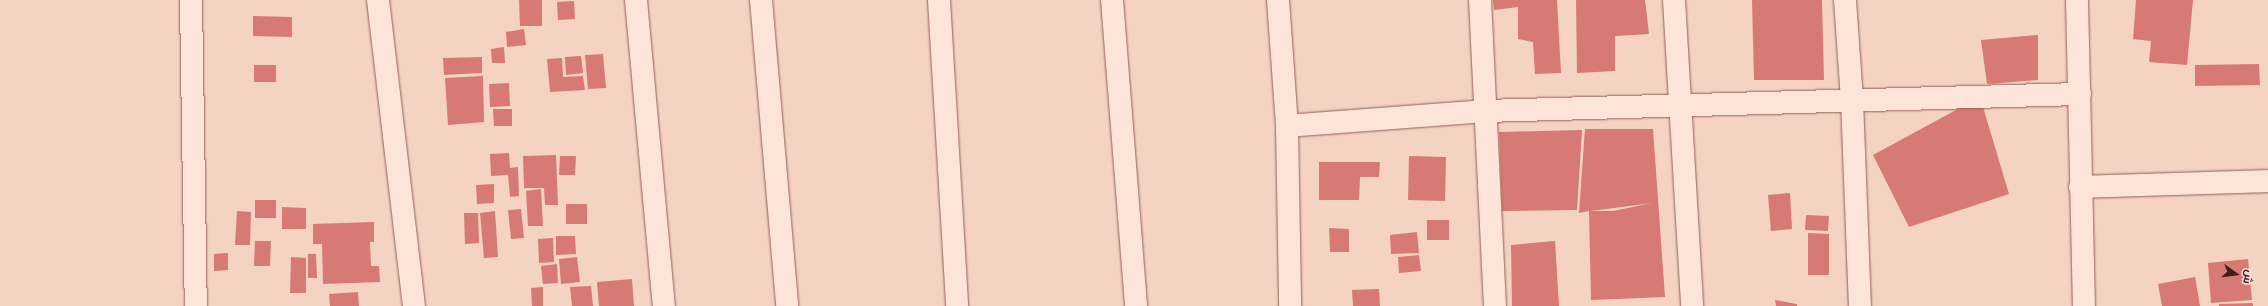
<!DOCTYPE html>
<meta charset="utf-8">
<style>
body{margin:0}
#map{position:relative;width:2268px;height:306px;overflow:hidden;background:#f4d3c3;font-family:"Zilla Slab",Cairo,serif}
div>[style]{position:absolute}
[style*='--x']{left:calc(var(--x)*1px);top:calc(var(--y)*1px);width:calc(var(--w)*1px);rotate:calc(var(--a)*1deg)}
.building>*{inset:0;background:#d77974}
.roads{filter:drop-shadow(0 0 1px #916057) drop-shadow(0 0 1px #916057)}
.minor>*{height:22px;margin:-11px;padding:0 11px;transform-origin:11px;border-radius:11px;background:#fde4d8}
span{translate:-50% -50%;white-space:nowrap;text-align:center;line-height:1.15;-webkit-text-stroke:3px #fae1d4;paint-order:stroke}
.north{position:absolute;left:2216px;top:254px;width:40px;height:40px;-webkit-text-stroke:3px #fae1d4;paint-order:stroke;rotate:104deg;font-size:11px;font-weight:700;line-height:16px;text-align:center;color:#3f211d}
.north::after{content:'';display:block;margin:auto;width:14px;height:18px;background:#3f211d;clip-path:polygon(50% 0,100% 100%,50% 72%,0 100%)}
</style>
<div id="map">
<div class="building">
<i style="clip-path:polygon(519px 0,542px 0,542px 26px,520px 26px)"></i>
<i style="clip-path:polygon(1493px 0,1557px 0,1561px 73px,1535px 74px,1533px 42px,1518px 39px,1518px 7px,1494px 10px)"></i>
<i style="clip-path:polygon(1576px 0,1645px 0,1649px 34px,1615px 36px,1615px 71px,1577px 73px)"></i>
<i style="clip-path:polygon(1752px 0,1822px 0,1824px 80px,1754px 80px)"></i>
<i style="clip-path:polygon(2136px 0,2193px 0,2187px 65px,2149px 62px,2151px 41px,2133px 39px)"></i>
<i style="clip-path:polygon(574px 1px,575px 19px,558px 20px,557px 2px)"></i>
<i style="clip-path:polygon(253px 16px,292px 17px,292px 37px,253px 36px)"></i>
<i style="clip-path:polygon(524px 29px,526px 45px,507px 47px,506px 32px)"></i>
<i style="clip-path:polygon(2038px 35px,2038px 80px,1987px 84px,1981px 40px)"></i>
<i style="clip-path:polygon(504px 47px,505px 63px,492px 63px,491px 49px)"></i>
<i style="clip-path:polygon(603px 54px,606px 88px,588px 89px,585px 55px)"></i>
<i style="clip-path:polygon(581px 56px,583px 73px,566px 75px,565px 57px)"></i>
<i style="clip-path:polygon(482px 57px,482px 73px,444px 75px,443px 58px)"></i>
<i style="clip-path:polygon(562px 58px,563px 77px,583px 76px,585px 90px,550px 92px,547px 59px)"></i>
<i style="clip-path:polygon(2259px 64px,2260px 85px,2195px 86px,2195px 65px)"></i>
<i style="clip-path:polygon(254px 65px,276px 65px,276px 82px,254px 82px)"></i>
<i style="clip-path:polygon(483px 76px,484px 122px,448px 125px,445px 78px)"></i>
<i style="clip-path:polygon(509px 83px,510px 106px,490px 107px,489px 84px)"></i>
<i style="clip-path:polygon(1980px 97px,2009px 194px,1909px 227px,1873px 155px)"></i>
<i style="clip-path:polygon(493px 109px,512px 109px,512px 126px,494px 126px)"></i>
<i style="clip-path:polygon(evenodd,1585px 129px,1653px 129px,1665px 297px,1591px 300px,1589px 211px,1579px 213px,1585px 129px,1652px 203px,1613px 211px,1591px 211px,1652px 203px)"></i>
<i style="clip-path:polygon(1582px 130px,1577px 210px,1502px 211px,1499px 132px)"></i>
<i style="clip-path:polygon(509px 153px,510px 168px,518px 167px,519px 196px,510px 197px,508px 175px,491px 176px,490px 154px)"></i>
<i style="clip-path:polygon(556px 155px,558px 205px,545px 205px,544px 188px,524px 188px,523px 156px)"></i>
<i style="clip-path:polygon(560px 156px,576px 156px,575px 175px,559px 175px)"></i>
<i style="clip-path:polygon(1409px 156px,1446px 157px,1445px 201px,1408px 200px)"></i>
<i style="clip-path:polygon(1319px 162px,1380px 162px,1379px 177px,1360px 177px,1359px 200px,1319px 200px)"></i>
<i style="clip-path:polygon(494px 184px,494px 203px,477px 204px,476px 185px)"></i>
<i style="clip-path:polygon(541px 189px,543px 226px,528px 226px,526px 191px)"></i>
<i style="clip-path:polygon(1790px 193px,1792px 229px,1771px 231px,1768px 195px)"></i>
<i style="clip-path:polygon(255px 200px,276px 200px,276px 218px,255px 218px)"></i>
<i style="clip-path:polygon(566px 204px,587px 204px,587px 224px,566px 224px)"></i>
<i style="clip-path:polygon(282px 207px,306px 208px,306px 229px,282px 229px)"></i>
<i style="clip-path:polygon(521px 209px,524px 238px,511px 239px,508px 210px)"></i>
<i style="clip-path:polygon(237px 211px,251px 212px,250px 245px,235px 245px)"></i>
<i style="clip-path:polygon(495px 211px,498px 257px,484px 258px,480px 213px)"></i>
<i style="clip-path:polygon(464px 213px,478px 213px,479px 243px,465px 244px)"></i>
<i style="clip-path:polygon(1806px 215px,1829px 216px,1828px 231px,1805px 230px)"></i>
<i style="clip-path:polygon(1427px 220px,1449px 220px,1449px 240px,1427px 240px)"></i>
<i style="clip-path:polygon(374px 222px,374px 242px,370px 242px,371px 266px,379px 266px,380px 282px,323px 284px,322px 244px,313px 244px,313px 224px)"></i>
<i style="clip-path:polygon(1329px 228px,1349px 229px,1349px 252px,1330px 252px)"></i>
<i style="clip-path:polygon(1417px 232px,1419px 253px,1391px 254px,1390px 235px)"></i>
<i style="clip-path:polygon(1808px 233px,1829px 234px,1829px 275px,1808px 275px)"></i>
<i style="clip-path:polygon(556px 236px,575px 236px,576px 254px,556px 255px)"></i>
<i style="clip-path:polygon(553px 238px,554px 262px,539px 263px,538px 239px)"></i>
<i style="clip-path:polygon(255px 241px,271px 241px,270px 266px,254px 266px)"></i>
<i style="clip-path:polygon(1555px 241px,1559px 306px,1512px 306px,1511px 245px)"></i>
<i style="clip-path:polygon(228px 253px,228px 270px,214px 271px,214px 254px)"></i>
<i style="clip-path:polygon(308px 254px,316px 254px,317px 278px,308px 278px)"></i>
<i style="clip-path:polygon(1419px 255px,1421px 271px,1399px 273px,1398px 257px)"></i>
<i style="clip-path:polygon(291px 257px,306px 258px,306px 293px,290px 293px)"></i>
<i style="clip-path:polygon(577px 257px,580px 282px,561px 284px,559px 259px)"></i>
<i style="clip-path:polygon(2248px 259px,2252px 300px,2211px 303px,2208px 263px)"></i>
<i style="clip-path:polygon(557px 264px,558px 283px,543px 284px,541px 266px)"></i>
<i style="clip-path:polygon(2195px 277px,2200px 306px,2162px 306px,2158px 284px)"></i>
<i style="clip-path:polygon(632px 279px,634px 306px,599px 306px,597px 282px)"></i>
<i style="clip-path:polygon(591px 286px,593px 306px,572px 306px,570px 287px)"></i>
<i style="clip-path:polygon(543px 287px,543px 306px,532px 306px,531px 288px)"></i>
<i style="clip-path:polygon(1379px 289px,1380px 306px,1353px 306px,1352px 290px)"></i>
<i style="clip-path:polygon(358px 292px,359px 306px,330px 306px,329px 294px)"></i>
<i style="clip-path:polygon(1775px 300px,1797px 304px,1797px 306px,1776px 306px)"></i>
<i style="clip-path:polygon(2253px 303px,2253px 306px,2219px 306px,2219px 304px)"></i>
</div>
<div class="roads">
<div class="minor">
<i style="--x:191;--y:0;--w:306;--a:89.1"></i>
<i style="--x:378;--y:0;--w:308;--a:83.3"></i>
<i style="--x:636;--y:0;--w:307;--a:84.8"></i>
<i style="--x:761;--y:0;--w:307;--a:85.1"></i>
<i style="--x:939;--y:0;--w:307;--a:86.6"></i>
<i style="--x:1112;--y:0;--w:307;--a:85.5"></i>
<i style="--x:1278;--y:0;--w:126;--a:85.9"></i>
<i style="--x:1287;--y:126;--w:180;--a:89"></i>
<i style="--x:1480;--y:0;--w:306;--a:87.2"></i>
<i style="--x:1674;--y:0;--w:307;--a:86.6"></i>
<i style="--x:1845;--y:0;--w:100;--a:86"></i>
<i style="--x:1852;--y:100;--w:206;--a:87.8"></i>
<i style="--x:2077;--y:0;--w:306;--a:88.7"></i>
<i style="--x:1287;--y:126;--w:199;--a:-4.3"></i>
<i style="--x:1485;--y:111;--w:595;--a:-1.64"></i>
<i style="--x:2080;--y:187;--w:188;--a:-1.8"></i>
</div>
</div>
<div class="north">ش</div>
</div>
